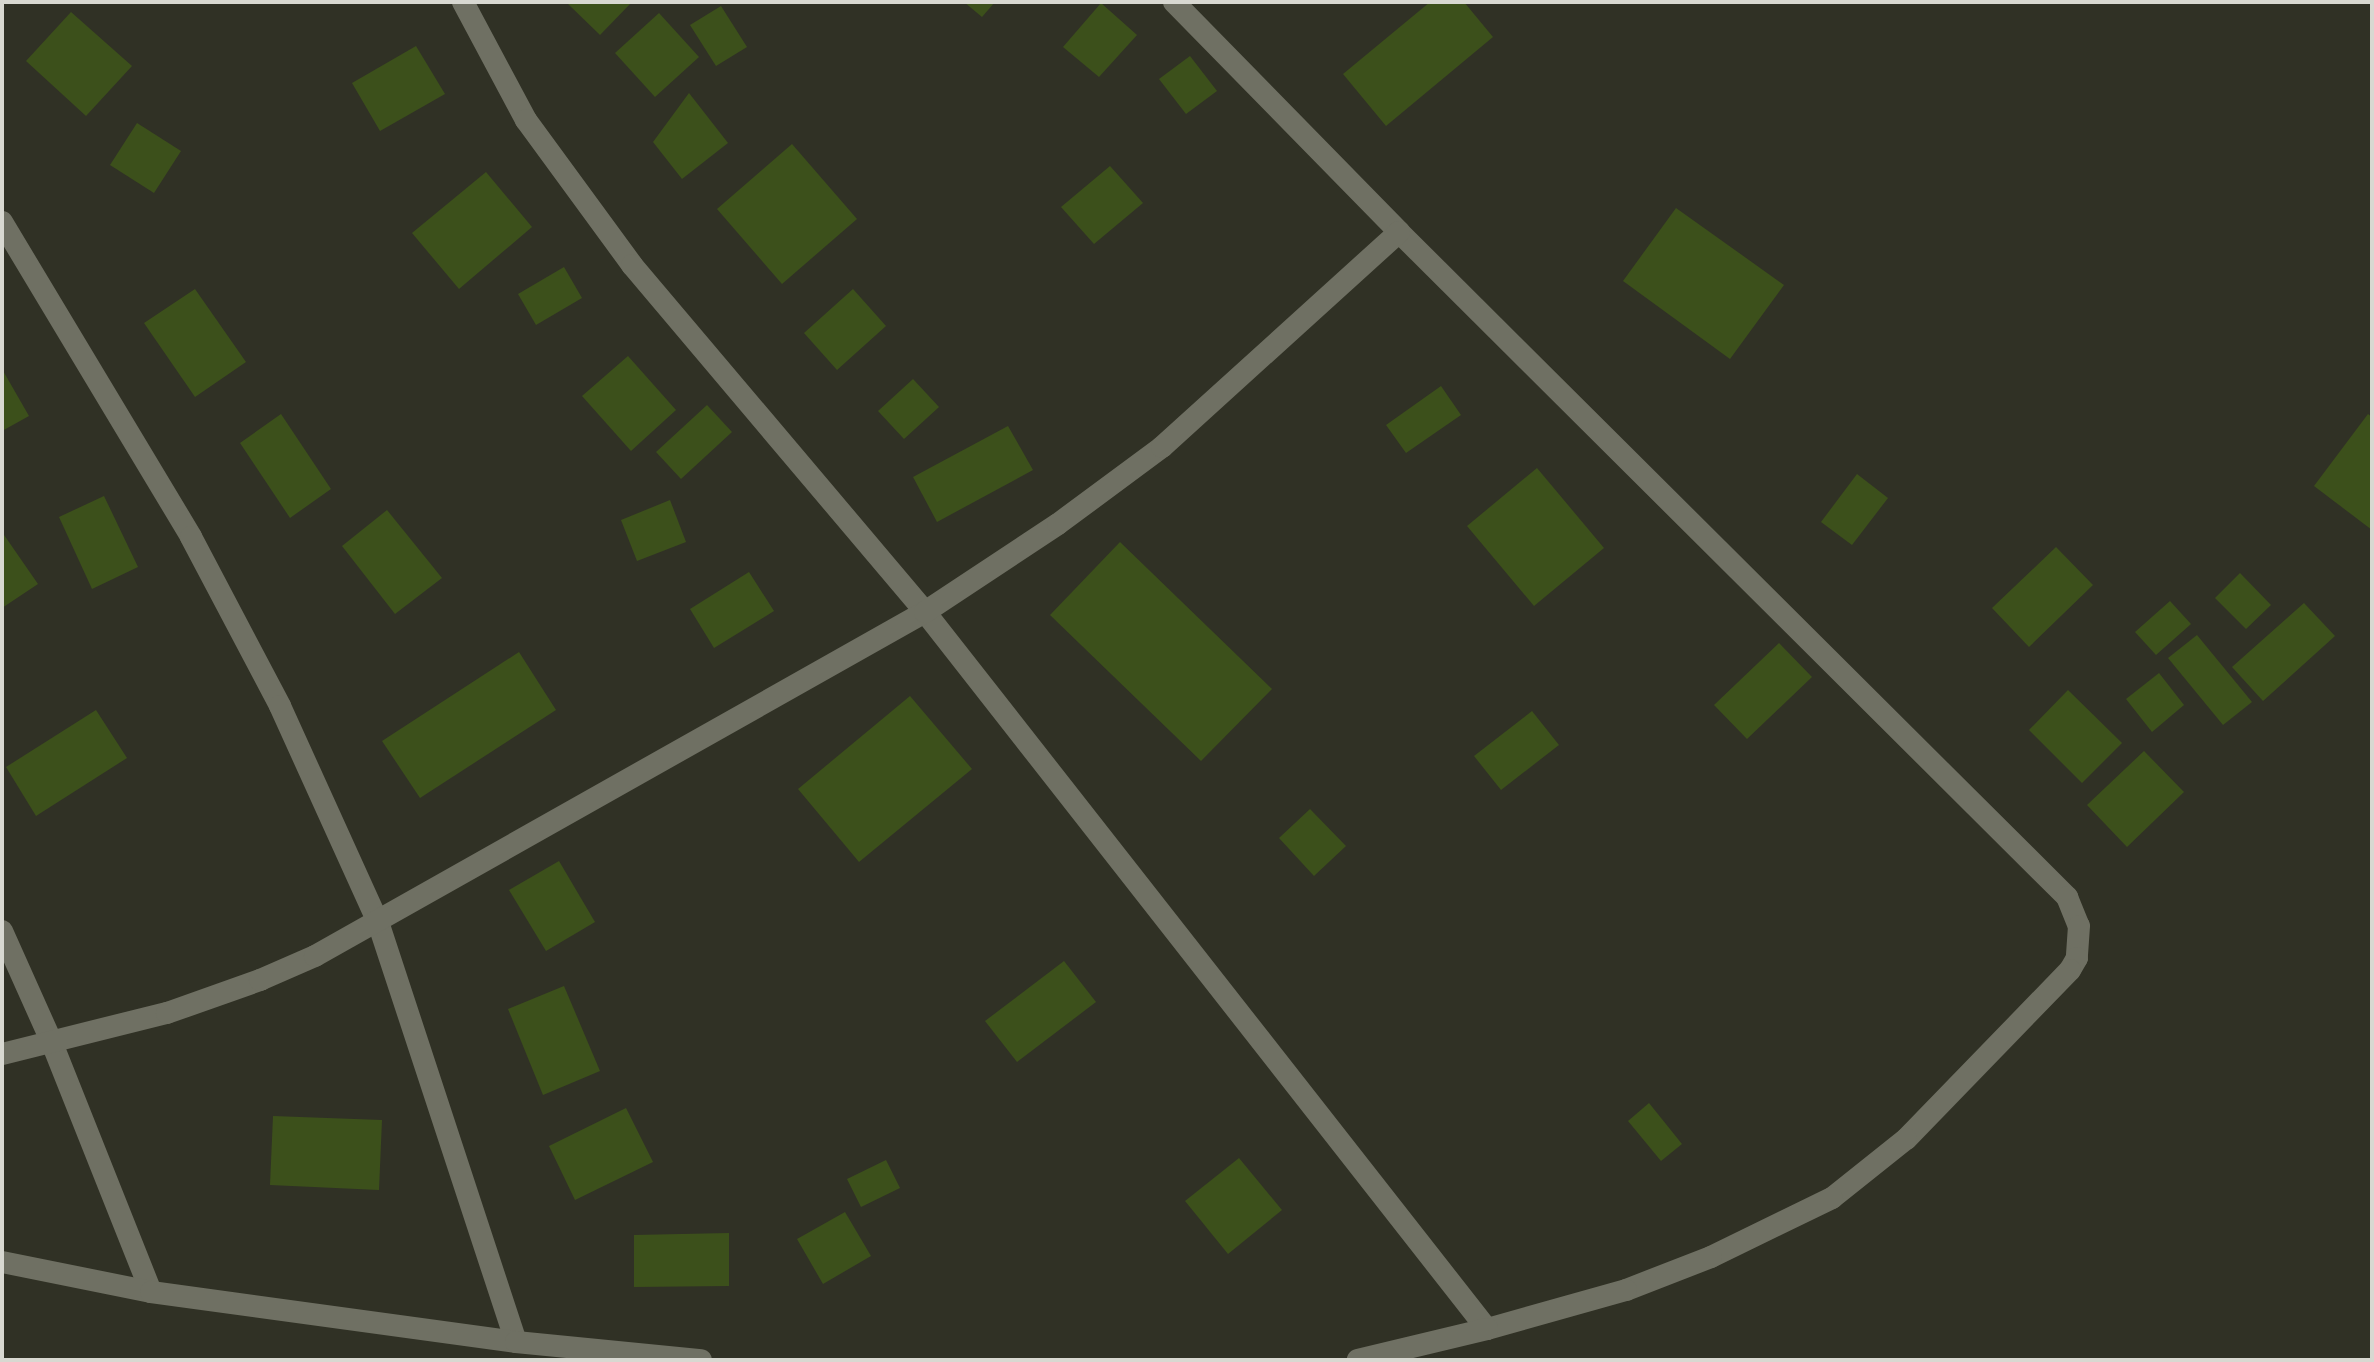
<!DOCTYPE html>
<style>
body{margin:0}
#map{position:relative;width:2374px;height:1362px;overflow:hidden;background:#303125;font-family:"Source Sans 3",sans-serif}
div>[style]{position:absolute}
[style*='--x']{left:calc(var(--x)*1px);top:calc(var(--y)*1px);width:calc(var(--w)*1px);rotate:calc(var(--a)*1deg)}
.building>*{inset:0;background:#3c501b}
.minor>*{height:22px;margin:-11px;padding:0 11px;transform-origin:11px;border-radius:11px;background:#6f7063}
span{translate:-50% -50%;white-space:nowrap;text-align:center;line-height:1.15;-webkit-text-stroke:6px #181813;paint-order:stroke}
.frame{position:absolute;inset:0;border:4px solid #d8d8d1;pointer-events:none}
</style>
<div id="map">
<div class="building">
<i style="clip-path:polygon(566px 2px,632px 2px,600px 35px)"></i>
<i style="clip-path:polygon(964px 2px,995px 2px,982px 17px)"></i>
<i style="clip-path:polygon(1430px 2px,1464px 2px,1493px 37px,1386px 126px,1343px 74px)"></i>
<i style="clip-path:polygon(1101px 3px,1137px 35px,1099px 77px,1063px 47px)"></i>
<i style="clip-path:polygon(721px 6px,747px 47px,716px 66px,690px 25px)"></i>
<i style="clip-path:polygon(71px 12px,132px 66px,86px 116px,26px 61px)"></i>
<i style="clip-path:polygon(659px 13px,699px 57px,655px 97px,615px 53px)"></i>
<i style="clip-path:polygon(416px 46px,445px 94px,380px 131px,352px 83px)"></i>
<i style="clip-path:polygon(1190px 56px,1217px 91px,1186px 114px,1159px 79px)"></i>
<i style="clip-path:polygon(689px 93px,728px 143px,682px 179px,653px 142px)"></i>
<i style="clip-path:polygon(137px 123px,181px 151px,154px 193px,110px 165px)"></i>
<i style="clip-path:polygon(792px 144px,857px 219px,782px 284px,717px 209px)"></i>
<i style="clip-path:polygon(1110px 166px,1143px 203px,1094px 244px,1061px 207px)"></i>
<i style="clip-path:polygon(486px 172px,532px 227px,459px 289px,412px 233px)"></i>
<i style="clip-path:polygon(1676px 208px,1784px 285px,1730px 359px,1623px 281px)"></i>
<i style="clip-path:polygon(564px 267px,582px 298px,536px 325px,518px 294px)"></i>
<i style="clip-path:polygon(195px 289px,246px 362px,195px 397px,144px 323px)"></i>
<i style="clip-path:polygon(853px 289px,886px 326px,837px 370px,804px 333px)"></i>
<i style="clip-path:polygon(628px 356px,676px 410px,631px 451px,582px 396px)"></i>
<i style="clip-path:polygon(2px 369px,29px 416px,2px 431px)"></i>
<i style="clip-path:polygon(913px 379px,939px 407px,904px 439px,878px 411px)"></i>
<i style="clip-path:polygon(1441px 386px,1461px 415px,1406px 453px,1386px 425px)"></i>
<i style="clip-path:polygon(707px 405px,732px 432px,681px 479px,656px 452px)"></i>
<i style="clip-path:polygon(281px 414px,331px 489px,290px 518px,240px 443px)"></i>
<i style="clip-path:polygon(2368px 414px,2372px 417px,2372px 530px,2314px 486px)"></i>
<i style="clip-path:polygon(1008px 426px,1033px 470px,937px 522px,913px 477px)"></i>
<i style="clip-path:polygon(1537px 468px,1604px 548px,1534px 606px,1467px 526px)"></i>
<i style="clip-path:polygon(1857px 474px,1888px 498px,1852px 545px,1821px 522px)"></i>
<i style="clip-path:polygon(104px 496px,138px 567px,92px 589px,59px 517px)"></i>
<i style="clip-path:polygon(670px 500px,686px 542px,637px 561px,621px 520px)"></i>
<i style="clip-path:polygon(387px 510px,442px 578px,395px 614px,342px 546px)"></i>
<i style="clip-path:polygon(2px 532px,38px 584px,2px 608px)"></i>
<i style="clip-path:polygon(1120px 542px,1272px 689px,1201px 761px,1050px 615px)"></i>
<i style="clip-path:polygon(2056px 547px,2093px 585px,2029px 647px,1992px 608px)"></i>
<i style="clip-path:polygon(749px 572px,774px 611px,714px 648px,690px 609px)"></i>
<i style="clip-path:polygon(2240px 573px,2271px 605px,2246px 629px,2215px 598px)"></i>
<i style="clip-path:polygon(2170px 601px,2191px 624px,2156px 655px,2135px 632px)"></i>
<i style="clip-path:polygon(2304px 603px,2335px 636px,2263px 701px,2232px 667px)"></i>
<i style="clip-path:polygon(2197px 635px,2252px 702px,2223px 725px,2168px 658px)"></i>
<i style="clip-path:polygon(1779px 643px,1812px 677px,1747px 739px,1714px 705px)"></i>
<i style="clip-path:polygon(519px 652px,556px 710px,420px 798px,382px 741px)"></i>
<i style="clip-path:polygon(2159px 673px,2184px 705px,2152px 732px,2126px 699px)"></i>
<i style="clip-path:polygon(2068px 690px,2122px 743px,2082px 783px,2029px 730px)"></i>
<i style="clip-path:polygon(910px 696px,972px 769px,859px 862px,798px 789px)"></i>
<i style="clip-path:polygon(96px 710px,127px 758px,36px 816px,6px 767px)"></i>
<i style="clip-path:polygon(1532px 711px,1559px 745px,1501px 790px,1474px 756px)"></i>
<i style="clip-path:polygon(2144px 751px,2184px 792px,2127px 847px,2087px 805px)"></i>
<i style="clip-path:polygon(1310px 809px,1346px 846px,1314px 876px,1279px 838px)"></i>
<i style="clip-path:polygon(559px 861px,595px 922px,546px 951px,509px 890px)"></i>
<i style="clip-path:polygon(1064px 961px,1096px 1002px,1017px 1062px,985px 1021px)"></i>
<i style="clip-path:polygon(564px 986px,600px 1071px,543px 1095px,508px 1009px)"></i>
<i style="clip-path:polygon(1649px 1103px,1682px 1144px,1661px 1161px,1628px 1121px)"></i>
<i style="clip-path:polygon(626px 1108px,653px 1162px,575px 1200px,549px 1146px)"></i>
<i style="clip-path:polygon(273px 1116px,382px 1120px,379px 1190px,270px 1185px)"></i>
<i style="clip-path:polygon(1239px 1158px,1282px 1210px,1228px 1254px,1185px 1201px)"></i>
<i style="clip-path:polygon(886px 1160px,900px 1188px,861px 1207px,847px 1179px)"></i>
<i style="clip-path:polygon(845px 1212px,871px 1256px,823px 1284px,797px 1239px)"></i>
<i style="clip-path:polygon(729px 1233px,729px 1286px,634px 1287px,634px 1235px)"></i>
</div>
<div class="minor">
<i style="--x:463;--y:2;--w:134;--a:61.9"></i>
<i style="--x:526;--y:120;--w:180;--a:53.8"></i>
<i style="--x:632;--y:265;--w:454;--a:49.8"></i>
<i style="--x:925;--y:612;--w:911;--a:51.91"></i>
<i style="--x:1174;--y:2;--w:322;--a:45.6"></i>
<i style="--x:1399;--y:232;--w:943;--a:44.87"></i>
<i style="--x:2067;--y:897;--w:31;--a:68"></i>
<i style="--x:2079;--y:926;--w:32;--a:94"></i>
<i style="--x:2077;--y:958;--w:14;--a:120"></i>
<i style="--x:2070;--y:970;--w:235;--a:134.1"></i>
<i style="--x:1906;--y:1139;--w:95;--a:141.4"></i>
<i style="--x:1832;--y:1198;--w:135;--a:154"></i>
<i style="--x:1711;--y:1257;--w:91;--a:158.8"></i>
<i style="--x:1626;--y:1290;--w:144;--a:164.3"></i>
<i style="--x:1487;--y:1329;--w:133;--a:166.5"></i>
<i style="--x:2;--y:222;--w:367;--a:59"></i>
<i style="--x:191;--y:537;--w:191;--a:62.2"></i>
<i style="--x:280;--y:706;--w:237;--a:65.6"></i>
<i style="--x:378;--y:922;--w:442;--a:71.8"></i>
<i style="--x:2;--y:931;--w:123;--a:65.9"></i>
<i style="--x:52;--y:1043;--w:268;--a:68.3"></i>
<i style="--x:2;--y:1054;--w:170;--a:-14"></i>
<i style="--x:167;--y:1013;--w:99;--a:-19.5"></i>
<i style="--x:260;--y:980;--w:60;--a:-23.6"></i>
<i style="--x:315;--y:956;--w:700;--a:-29.42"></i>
<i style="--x:925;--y:612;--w:159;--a:-33.5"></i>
<i style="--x:1058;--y:524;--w:129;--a:-36.5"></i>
<i style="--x:1162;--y:447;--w:320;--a:-42.2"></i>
<i style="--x:2;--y:1262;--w:152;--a:11.4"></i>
<i style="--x:151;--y:1292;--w:368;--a:7.8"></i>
<i style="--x:516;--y:1342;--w:186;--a:5.6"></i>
</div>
<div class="frame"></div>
</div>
